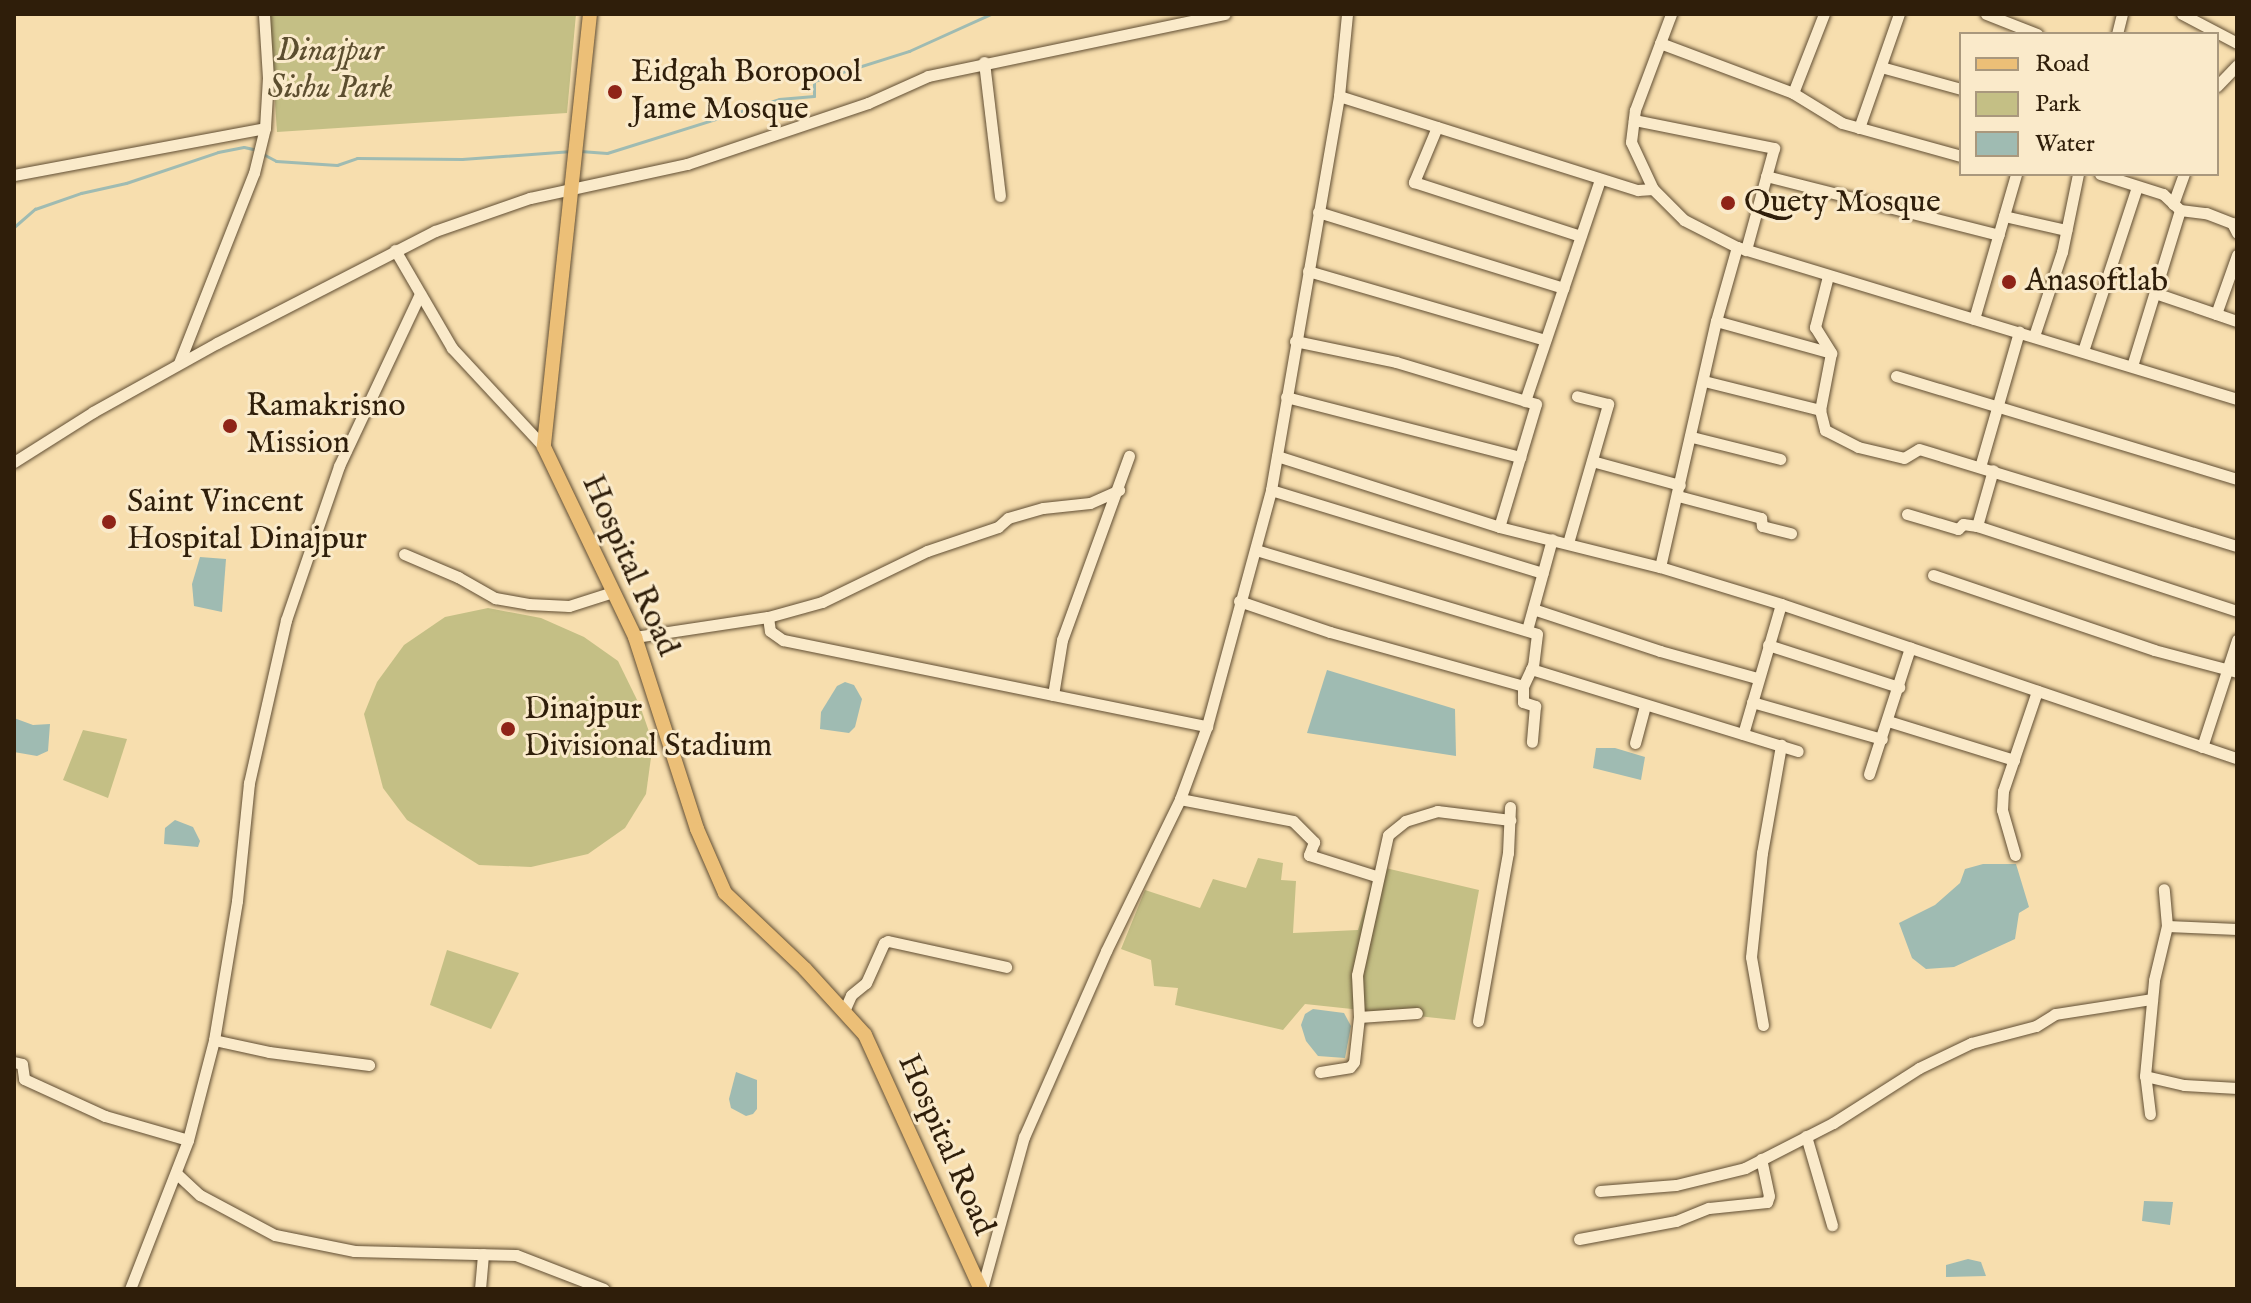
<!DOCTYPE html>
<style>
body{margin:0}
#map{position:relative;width:2251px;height:1303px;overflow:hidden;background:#f7deae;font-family:"IM FELL English",serif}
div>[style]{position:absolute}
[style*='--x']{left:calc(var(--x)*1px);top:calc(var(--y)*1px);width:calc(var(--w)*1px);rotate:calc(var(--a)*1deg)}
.green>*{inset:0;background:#c4bf85}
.water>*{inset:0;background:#9fbbb2}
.stream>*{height:3px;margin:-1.5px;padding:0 1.5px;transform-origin:1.5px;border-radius:1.5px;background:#9fbbb2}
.roads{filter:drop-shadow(0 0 2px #614e33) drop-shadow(0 0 2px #614e33)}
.minor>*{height:11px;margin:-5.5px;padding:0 5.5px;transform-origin:5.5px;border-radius:5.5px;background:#faeaca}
.major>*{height:14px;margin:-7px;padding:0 7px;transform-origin:7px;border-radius:7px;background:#ecbf77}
.dots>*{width:22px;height:22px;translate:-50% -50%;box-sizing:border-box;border:4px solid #faeaca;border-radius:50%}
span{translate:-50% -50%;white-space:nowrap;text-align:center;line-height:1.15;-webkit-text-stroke:6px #faeaca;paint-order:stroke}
.park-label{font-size:32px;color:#5c4e2f;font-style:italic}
.poi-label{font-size:32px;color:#2f1e0a}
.left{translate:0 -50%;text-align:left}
.street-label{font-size:32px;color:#2f1e0a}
.frame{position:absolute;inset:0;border:16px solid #2f1e0a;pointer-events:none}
.legend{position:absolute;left:1959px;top:32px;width:260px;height:144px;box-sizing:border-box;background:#faeaca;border:2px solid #a9987d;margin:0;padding:10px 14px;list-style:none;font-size:24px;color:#2f1e0a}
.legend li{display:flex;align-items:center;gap:16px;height:40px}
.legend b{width:40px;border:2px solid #a9987d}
</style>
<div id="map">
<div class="green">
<i style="clip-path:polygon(269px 14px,576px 14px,567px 113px,277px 132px)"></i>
<i style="clip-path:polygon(488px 608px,541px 618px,584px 637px,618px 661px,640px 706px,653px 743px,646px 794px,625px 828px,588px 854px,531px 867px,479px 865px,407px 820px,383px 788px,364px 714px,377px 682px,404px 645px,445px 617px)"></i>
<i style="clip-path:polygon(83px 730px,127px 739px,108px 798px,63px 780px)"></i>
<i style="clip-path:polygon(1258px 858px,1283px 863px,1281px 880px,1296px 881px,1293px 933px,1358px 930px,1377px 866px,1479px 890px,1455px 1020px,1305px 1004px,1283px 1030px,1175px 1005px,1178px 988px,1154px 986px,1151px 960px,1121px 949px,1145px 890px,1200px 908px,1213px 879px,1246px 888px)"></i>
<i style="clip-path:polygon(447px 950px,519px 973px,491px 1029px,430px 1005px)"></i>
</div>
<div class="water">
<i style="clip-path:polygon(200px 557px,226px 559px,222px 612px,194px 606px,192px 584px)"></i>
<i style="clip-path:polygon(1327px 670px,1455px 709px,1456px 756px,1307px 733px)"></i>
<i style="clip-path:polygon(845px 682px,854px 685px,862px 699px,855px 727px,849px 733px,820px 729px,821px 712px,837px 686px)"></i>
<i style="clip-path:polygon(14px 718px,33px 725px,50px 724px,48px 751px,37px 756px,14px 752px)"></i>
<i style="clip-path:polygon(1596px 748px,1615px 748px,1645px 757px,1641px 780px,1593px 768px)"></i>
<i style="clip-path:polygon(175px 820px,193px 827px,200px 841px,198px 847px,164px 844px,165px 828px)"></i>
<i style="clip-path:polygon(1983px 864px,2016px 864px,2029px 907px,2019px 913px,2015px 939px,1954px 967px,1926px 969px,1912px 958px,1899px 923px,1935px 905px,1960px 883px,1965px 869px)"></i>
<i style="clip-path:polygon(1313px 1009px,1344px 1013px,1351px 1026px,1345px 1058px,1318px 1056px,1306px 1041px,1301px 1025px,1305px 1014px)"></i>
<i style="clip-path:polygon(736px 1072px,757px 1080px,757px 1109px,753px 1114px,746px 1116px,731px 1108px,729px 1099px)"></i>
<i style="clip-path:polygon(2144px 1201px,2173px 1202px,2170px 1225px,2142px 1221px)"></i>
<i style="clip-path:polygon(1968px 1259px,1981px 1262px,1986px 1276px,1946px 1277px,1946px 1265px)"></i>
</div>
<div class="stream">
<i style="--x:580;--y:151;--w:27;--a:4"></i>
<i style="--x:607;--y:153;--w:180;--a:-17.4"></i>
<i style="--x:779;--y:99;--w:35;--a:-5"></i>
<i style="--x:814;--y:96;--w:15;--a:-90"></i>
<i style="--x:814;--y:81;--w:100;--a:-17.5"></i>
<i style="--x:909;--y:51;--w:90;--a:-24.3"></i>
<i style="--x:263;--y:154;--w:15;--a:28"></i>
<i style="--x:276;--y:161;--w:61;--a:3.8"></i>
<i style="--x:337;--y:165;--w:21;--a:-19"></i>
<i style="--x:357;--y:158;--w:105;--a:0.5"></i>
<i style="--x:462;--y:159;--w:110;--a:-4.2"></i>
<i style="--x:14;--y:227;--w:28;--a:-41"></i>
<i style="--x:35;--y:209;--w:49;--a:-19.2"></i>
<i style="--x:81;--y:193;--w:46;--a:-12.5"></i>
<i style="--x:126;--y:183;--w:97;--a:-18.6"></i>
<i style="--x:218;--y:152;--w:26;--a:-11"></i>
<i style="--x:244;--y:147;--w:13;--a:13"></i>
</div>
<div class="roads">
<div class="minor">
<i style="--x:1986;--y:14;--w:55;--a:21.4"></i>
<i style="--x:2182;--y:14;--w:62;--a:27.8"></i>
<i style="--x:2117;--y:34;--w:21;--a:-76"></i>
<i style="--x:1660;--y:43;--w:142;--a:20.6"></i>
<i style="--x:1793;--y:93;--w:57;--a:31.5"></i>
<i style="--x:1842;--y:123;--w:123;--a:15.5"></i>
<i style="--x:984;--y:62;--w:135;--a:83.2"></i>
<i style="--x:1881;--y:67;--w:83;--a:15.4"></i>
<i style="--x:2217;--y:86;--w:29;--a:-46"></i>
<i style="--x:1793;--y:93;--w:85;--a:-68.6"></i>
<i style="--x:1339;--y:96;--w:313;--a:17.5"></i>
<i style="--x:1638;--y:190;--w:15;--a:-4"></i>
<i style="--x:1653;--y:189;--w:52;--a:-115.1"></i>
<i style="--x:1631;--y:142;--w:32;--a:-83"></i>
<i style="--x:1635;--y:110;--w:103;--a:-69.4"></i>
<i style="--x:1634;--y:120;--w:143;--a:11.3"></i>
<i style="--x:1774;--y:148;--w:106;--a:105.4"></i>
<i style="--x:1437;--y:127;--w:60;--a:112.7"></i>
<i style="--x:1414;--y:182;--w:175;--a:18"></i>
<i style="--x:1859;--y:128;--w:121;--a:-70.7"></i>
<i style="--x:2100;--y:174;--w:66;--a:17.6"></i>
<i style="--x:2163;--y:194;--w:23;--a:43"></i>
<i style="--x:2180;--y:210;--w:163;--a:107.1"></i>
<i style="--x:14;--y:175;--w:255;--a:-10.6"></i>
<i style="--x:1766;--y:176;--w:240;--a:14.2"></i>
<i style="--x:1653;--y:189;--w:44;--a:45"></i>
<i style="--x:1684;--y:220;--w:59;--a:27"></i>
<i style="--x:1737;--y:247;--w:523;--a:16.91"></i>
<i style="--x:2173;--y:204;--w:32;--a:-70"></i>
<i style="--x:2180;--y:210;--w:26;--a:7"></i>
<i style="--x:2206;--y:213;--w:28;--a:21"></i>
<i style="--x:2232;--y:223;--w:11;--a:63"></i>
<i style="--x:1318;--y:212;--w:257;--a:17.2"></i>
<i style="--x:2004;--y:216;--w:64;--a:12.7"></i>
<i style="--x:395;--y:250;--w:113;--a:59.8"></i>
<i style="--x:452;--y:348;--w:135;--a:47.1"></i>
<i style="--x:1308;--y:271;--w:247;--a:16.2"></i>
<i style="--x:1828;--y:276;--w:53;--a:104.3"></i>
<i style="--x:1815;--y:327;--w:31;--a:58"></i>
<i style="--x:1831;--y:353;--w:58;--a:100.9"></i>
<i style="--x:1820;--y:410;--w:21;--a:76"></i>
<i style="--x:1825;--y:430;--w:37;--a:27"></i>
<i style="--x:1858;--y:447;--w:47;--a:13.4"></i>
<i style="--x:1904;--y:458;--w:17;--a:-31"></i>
<i style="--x:1919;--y:449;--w:332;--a:17"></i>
<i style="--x:2155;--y:293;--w:87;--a:18.9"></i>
<i style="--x:2216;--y:314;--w:63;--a:-70.4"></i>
<i style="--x:1974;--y:319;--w:151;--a:-73.8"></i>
<i style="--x:1716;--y:321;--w:119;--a:15.5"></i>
<i style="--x:2034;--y:336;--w:89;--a:-71.6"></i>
<i style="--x:2062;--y:252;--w:80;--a:-78.4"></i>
<i style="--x:1295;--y:341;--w:103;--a:11.7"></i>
<i style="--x:1396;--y:362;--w:146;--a:16.7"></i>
<i style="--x:1536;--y:404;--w:128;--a:106.7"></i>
<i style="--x:2083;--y:351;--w:173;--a:-71.8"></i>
<i style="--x:179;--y:363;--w:204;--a:-68.5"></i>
<i style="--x:254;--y:173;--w:46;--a:-76.3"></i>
<i style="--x:265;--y:128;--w:50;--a:-86.6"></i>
<i style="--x:268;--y:78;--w:64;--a:-93.6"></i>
<i style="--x:1896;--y:376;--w:356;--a:16.8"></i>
<i style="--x:1704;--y:381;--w:120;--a:14"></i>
<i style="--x:1286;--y:397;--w:242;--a:14.4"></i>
<i style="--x:1525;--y:401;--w:234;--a:-71.3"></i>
<i style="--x:1692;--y:437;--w:91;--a:14"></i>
<i style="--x:1277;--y:456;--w:233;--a:17.7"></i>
<i style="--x:1499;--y:527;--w:166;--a:14"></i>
<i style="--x:1660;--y:567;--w:252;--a:-77.2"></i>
<i style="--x:1716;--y:321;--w:77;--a:-74.2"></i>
<i style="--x:1592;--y:461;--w:91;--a:15.3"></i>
<i style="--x:14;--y:462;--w:93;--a:-32.3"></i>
<i style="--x:93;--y:412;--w:142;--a:-29.1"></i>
<i style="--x:217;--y:343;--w:245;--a:-27.2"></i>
<i style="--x:435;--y:231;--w:101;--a:-19.2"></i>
<i style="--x:530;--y:198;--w:161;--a:-12.2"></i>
<i style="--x:687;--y:164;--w:191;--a:-18.6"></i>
<i style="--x:868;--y:103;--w:66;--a:-24.2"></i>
<i style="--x:928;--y:76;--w:303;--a:-11.8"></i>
<i style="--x:1980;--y:467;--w:141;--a:-73.9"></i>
<i style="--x:1271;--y:490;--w:284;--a:17"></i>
<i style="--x:1678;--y:496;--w:86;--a:14.8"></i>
<i style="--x:1761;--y:518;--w:8;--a:83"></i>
<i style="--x:1762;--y:526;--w:30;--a:14"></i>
<i style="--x:1907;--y:514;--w:53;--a:16.4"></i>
<i style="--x:1958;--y:529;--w:7;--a:-45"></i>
<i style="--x:1963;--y:524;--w:14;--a:8"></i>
<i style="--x:1977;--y:526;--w:274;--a:18.1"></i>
<i style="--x:1977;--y:526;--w:58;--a:-74.1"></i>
<i style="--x:1568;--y:543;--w:145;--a:-73.9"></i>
<i style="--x:1608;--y:404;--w:32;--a:-166"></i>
<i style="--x:1256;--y:550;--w:293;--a:16.6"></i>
<i style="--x:1537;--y:634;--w:31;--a:97"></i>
<i style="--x:1533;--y:665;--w:23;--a:115"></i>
<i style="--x:1523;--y:686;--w:16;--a:90"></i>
<i style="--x:1523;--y:702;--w:13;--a:18"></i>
<i style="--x:1535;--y:706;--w:36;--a:95"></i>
<i style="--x:404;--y:554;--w:59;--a:23.1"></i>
<i style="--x:458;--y:577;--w:43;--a:29.6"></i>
<i style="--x:495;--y:598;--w:34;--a:10"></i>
<i style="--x:528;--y:604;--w:41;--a:2.8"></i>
<i style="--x:569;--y:606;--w:46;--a:-17.7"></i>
<i style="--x:1660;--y:567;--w:127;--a:17"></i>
<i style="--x:1781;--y:604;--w:481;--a:18.7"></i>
<i style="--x:1933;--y:575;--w:233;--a:18.7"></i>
<i style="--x:2154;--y:650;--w:86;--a:14.8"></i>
<i style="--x:1239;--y:601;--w:96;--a:18.8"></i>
<i style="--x:1330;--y:632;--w:200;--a:15.6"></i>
<i style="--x:1533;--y:609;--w:134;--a:18.3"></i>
<i style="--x:1660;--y:651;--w:101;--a:15.6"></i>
<i style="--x:768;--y:617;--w:14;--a:82"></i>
<i style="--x:770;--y:631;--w:16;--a:35"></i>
<i style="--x:783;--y:640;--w:433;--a:11.5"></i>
<i style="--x:1527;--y:630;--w:94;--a:-74.6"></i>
<i style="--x:635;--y:637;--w:134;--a:-8.6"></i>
<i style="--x:768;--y:617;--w:56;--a:-15.5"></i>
<i style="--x:822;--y:602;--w:117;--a:-25.9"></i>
<i style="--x:927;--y:551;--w:75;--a:-18.7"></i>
<i style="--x:998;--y:527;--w:13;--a:-42"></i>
<i style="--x:1008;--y:518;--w:36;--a:-16"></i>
<i style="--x:1043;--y:508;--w:47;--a:-6.1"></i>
<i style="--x:1090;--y:503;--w:32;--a:-24"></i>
<i style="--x:1768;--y:645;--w:138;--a:17.8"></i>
<i style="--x:1531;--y:669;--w:279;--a:17.1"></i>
<i style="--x:1053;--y:695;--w:56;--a:-80.7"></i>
<i style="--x:1062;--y:640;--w:196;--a:-70"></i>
<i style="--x:1752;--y:702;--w:135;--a:15.9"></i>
<i style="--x:1888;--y:721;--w:132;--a:17.2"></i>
<i style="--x:1743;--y:734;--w:135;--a:-73.7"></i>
<i style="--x:1635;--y:743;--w:39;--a:-75"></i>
<i style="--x:2202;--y:747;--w:113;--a:-71.9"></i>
<i style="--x:1869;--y:774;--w:133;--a:-72"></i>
<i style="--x:1180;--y:799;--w:115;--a:11"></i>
<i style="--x:1293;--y:821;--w:30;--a:45"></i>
<i style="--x:1314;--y:842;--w:14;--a:111"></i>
<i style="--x:1309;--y:855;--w:70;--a:17.4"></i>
<i style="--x:2015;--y:855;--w:47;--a:-106.1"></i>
<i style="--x:2002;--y:810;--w:19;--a:-87"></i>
<i style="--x:2003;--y:791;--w:106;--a:-71.2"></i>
<i style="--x:2167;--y:926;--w:70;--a:2.5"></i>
<i style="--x:844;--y:1011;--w:17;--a:-66"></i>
<i style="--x:851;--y:995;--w:19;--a:-39"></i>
<i style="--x:866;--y:983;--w:44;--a:-65.8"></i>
<i style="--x:884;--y:943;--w:4;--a:-27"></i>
<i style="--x:888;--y:941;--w:121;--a:12.4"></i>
<i style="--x:1359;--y:1017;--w:58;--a:-3.9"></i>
<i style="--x:1478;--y:1021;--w:171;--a:-79.9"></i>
<i style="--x:1508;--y:853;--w:46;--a:-87.5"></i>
<i style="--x:1763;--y:1025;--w:69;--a:-100"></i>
<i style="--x:1751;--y:957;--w:105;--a:-84"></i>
<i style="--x:1762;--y:853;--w:110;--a:-80"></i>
<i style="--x:214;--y:1040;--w:56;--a:12.3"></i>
<i style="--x:269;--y:1052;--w:101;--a:7.4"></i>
<i style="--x:14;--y:1062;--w:8;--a:14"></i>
<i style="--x:22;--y:1064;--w:15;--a:82"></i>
<i style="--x:24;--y:1079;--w:89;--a:24.6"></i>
<i style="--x:105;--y:1116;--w:86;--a:16.1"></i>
<i style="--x:1320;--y:1072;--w:30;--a:-9"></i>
<i style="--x:1350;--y:1067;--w:6;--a:-51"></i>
<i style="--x:1354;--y:1062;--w:45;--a:-83.7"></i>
<i style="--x:1359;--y:1017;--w:42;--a:-92.7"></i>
<i style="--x:1357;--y:975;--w:143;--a:-77.5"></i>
<i style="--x:1388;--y:835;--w:22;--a:-39"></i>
<i style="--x:1405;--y:821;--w:34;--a:-17"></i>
<i style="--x:1437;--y:811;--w:74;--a:7"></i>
<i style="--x:2145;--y:1076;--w:40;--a:13"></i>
<i style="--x:2184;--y:1085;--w:53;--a:3.2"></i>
<i style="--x:2150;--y:1114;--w:38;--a:-97"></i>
<i style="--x:2145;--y:1076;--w:96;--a:-84.6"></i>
<i style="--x:2154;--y:980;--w:56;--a:-76.5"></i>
<i style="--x:2167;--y:926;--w:37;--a:-95"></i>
<i style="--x:1806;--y:1136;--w:93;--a:73.7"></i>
<i style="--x:176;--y:1173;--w:33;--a:43"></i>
<i style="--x:200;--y:1195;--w:85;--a:28.1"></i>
<i style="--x:275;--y:1235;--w:81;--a:11.4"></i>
<i style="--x:354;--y:1251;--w:162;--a:1.4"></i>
<i style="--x:516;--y:1255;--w:94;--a:21.1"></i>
<i style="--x:1600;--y:1191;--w:76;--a:-4.5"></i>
<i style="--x:1676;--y:1185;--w:71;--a:-13.8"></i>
<i style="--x:1745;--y:1168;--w:99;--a:-27.1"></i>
<i style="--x:1833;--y:1123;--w:102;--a:-32.6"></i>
<i style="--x:1919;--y:1068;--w:58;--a:-25.7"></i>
<i style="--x:1971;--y:1043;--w:67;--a:-14.7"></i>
<i style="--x:2036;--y:1026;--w:22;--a:-32"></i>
<i style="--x:2055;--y:1014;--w:98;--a:-8.8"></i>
<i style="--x:1579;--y:1239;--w:99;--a:-10.5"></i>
<i style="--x:1676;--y:1221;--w:35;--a:-22"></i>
<i style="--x:1709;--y:1208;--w:58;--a:-5.9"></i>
<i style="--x:1767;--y:1202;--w:6;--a:-72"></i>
<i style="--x:1769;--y:1196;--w:38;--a:-102"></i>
<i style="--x:130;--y:1289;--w:160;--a:-68.7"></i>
<i style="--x:188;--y:1140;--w:103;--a:-75.4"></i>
<i style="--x:214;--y:1040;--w:141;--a:-80.6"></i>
<i style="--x:237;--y:901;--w:119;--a:-84.2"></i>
<i style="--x:249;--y:783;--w:167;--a:-77.2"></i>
<i style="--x:286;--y:620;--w:163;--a:-71"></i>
<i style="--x:339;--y:466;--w:190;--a:-64.8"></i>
<i style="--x:480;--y:1289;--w:35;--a:-85"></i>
<i style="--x:982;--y:1289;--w:158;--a:-74.6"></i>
<i style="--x:1024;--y:1137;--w:203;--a:-66.2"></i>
<i style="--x:1106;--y:951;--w:169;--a:-64"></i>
<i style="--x:1180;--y:799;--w:78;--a:-69.7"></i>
<i style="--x:1207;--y:726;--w:245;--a:-74.8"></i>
<i style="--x:1271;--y:490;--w:400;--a:-80.2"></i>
<i style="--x:1339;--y:96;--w:82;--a:-84.4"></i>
</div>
<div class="major">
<i style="--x:590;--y:14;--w:435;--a:96.1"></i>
<i style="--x:544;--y:447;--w:211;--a:64.4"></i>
<i style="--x:635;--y:637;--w:202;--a:72.1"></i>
<i style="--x:697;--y:829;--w:70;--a:66.4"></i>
<i style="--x:725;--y:893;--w:110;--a:43.5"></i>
<i style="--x:805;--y:969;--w:89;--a:47.7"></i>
<i style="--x:865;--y:1035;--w:279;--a:65.5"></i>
</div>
</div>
<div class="dots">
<i style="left:615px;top:92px;background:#8f2418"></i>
<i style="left:1728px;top:203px;background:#8f2418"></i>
<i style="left:2009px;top:282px;background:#8f2418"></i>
<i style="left:230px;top:426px;background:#8f2418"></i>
<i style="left:109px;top:522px;background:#8f2418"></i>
<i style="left:508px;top:729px;background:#8f2418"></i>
</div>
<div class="park-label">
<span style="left:330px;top:71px">Dinajpur<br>Sishu Park</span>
</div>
<div class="poi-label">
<span class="left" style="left:631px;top:92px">Eidgah Boropool<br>Jame Mosque</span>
<span class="left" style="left:1744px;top:203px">Quety Mosque</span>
<span class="left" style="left:2025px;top:282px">Anasoftlab</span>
<span class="left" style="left:246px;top:426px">Ramakrisno<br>Mission</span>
<span class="left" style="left:127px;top:522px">Saint Vincent<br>Hospital Dinajpur</span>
<span class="left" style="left:524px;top:729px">Dinajpur<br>Divisional Stadium</span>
</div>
<div class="street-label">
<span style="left:629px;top:566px;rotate:66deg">Hospital Road</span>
<span style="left:945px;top:1145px;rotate:66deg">Hospital Road</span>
</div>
<div class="frame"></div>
<ul class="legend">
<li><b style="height:10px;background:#ecbf77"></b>Road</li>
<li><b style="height:22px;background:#c4bf85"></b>Park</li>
<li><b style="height:22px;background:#9fbbb2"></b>Water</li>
</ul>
</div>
